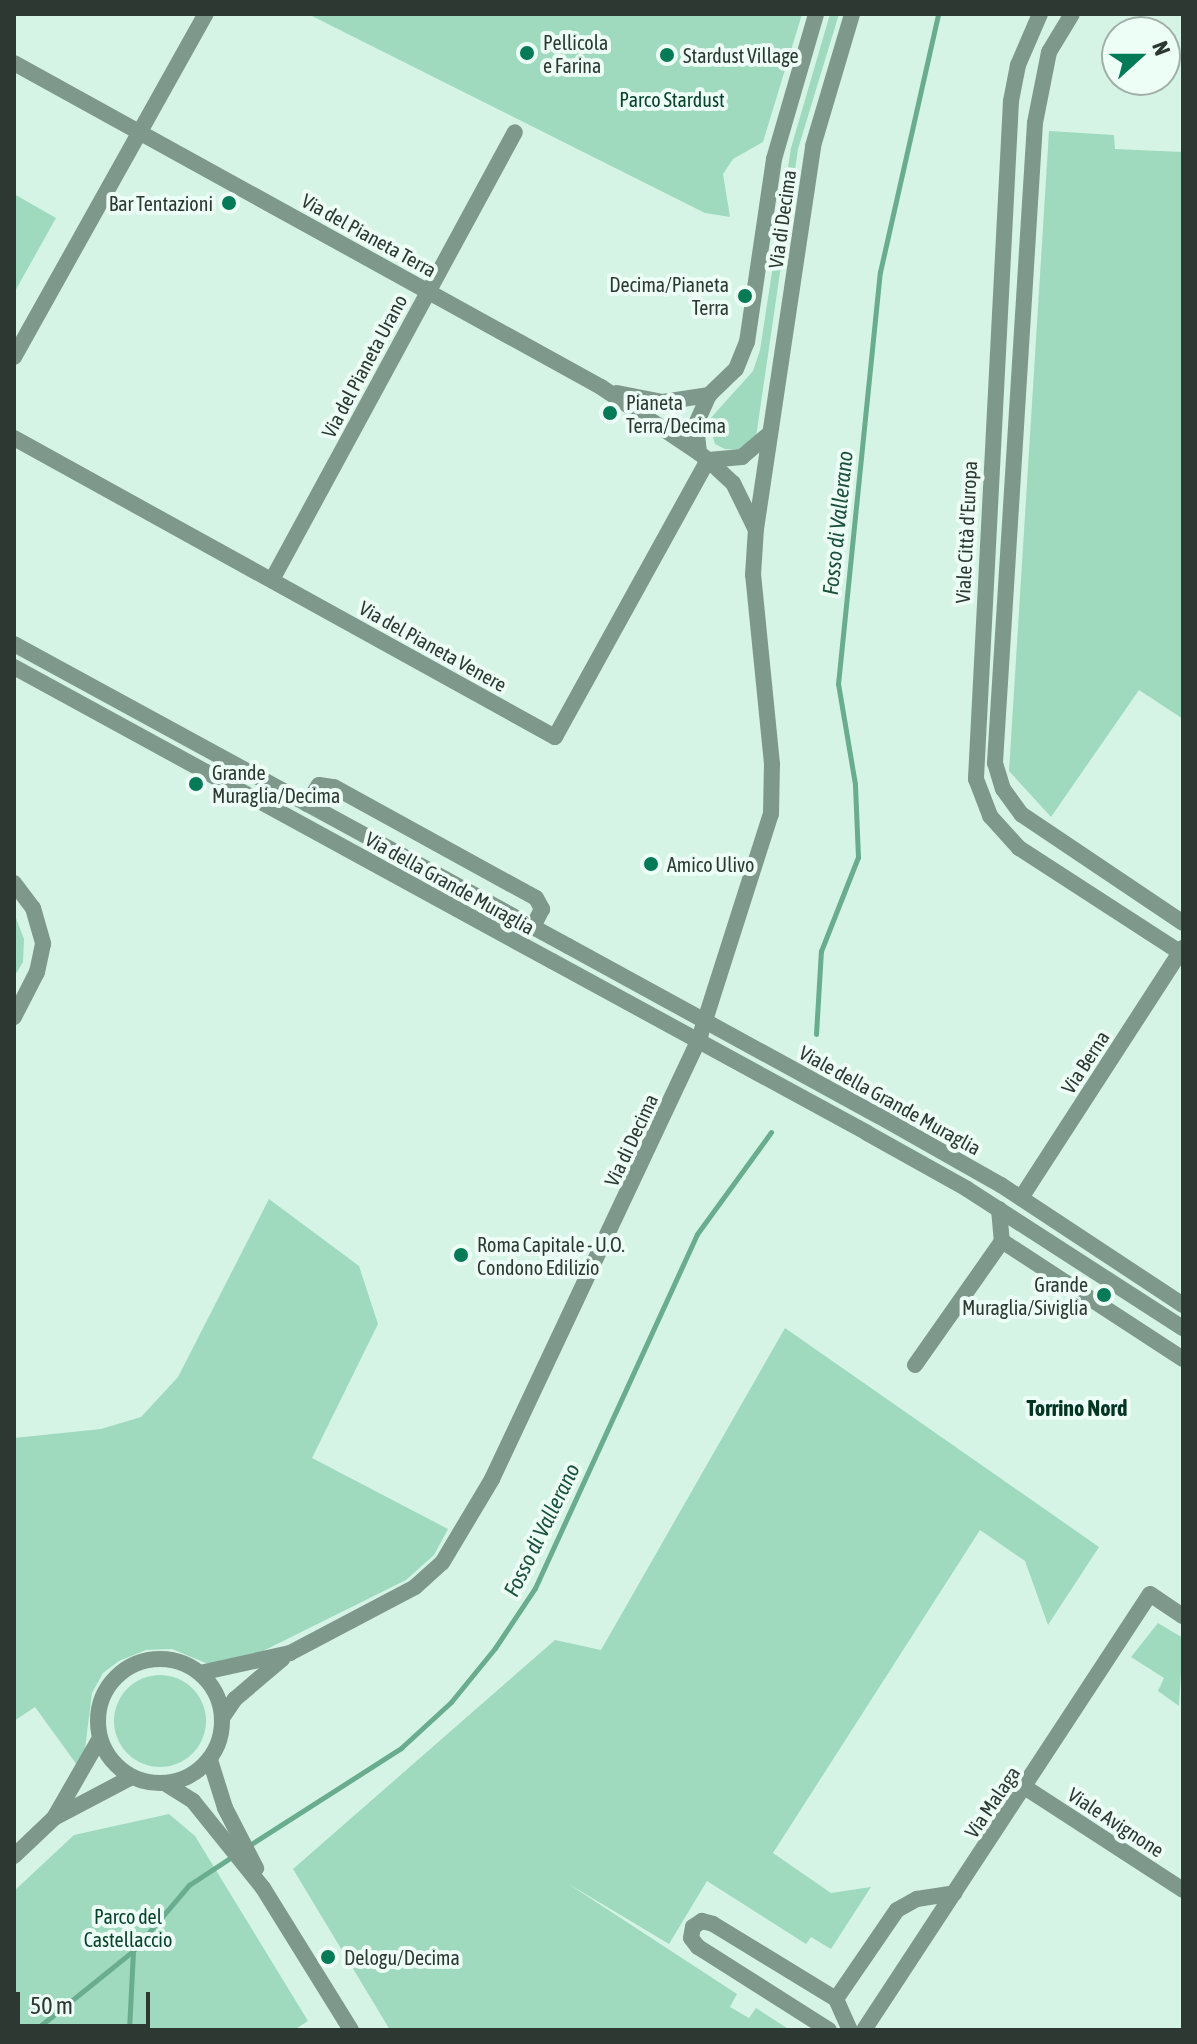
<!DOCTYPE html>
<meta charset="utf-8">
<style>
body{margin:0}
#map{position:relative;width:1197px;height:2044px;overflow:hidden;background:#d6f4e5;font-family:"Asap Condensed",sans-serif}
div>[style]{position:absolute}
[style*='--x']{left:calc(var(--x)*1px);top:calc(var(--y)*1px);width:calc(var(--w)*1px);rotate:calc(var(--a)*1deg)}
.green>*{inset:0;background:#9fdabe}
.round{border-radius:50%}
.stream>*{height:5px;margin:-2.5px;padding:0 2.5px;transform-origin:2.5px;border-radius:2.5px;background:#69ac8e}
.minor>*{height:16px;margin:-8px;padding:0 8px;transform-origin:8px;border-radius:8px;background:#7e998c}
.tertiary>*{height:16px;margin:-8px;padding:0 8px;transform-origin:8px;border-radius:8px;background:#7e998c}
.tertiary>.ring{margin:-8px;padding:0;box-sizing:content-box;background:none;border:16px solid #7e998c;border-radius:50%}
.tertiary-bridge>*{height:16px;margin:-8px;padding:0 8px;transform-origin:8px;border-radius:8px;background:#7e998c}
.dots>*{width:22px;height:22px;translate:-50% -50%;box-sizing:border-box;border:4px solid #ecfef5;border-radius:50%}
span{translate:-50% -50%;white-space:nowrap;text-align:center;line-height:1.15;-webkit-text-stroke:8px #ecfef5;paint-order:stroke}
.poi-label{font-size:20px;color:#2d3833}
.left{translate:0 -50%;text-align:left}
.right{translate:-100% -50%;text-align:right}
.park-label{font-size:20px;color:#08422e}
.street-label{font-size:20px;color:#2d3833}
.water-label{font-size:22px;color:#1b503b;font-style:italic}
.neighbourhood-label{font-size:22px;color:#033524;font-weight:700}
.frame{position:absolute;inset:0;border:16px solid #2d3833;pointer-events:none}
.north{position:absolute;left:1101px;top:16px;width:80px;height:80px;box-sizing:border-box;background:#ecfef5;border:2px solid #a0afa7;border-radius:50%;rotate:69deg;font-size:22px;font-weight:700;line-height:32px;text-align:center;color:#2d3833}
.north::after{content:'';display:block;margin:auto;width:28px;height:36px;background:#047a56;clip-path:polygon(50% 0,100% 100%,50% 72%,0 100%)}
.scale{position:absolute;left:16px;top:1992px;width:134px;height:36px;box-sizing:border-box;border:4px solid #2d3833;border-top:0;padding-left:10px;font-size:24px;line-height:28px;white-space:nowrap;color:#2d3833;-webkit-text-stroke:6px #ecfef5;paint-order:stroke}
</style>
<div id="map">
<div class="green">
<i style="clip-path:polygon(308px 14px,802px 14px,763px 142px,733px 159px,723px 174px,730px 217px,705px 213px)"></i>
<i style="clip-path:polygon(830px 14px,839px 14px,798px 149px,756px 437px,739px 450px,725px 449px,715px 444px,708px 421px,753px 371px,760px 350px,791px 148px)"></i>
<i style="clip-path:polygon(1049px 131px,1114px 135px,1115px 149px,1183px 152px,1183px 719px,1139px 690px,1051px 817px,1009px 771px)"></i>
<i style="clip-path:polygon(14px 194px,56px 218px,14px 293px)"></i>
<i style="clip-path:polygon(14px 913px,24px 939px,23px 962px,14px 977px)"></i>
<i style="clip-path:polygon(269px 1199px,359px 1266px,378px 1324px,312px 1458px,448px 1529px,434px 1555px,406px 1580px,263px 1651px,208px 1664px,172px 1649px,146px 1650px,119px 1661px,103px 1673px,92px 1693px,85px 1749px,77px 1765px,35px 1707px,14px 1721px,14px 1438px,101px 1429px,141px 1417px,178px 1377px)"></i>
<i style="clip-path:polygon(785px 1328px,1099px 1547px,1048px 1625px,1025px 1561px,980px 1530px,773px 1853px,831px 1893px,871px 1887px,831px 1949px,811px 1937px,806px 1944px,707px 1881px,669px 1944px,567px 1883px,737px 1994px,730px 2007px,749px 2018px,756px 2008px,790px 2030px,390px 2030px,293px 1869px,555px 1640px,601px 1650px)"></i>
<i style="clip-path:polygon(1158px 1623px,1183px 1638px,1179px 1706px,1158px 1691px,1164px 1678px,1131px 1657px)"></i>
<i class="round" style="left:114px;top:1675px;width:92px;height:92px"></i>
<i style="clip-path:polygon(169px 1814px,195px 1836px,308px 2021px,294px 2030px,14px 2030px,14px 1891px,74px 1835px)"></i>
</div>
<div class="stream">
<i style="--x:816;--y:1034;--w:83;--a:-86.6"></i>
<i style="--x:821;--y:951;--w:101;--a:-68.5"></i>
<i style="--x:858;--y:857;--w:73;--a:-92.4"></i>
<i style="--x:855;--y:784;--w:101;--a:-99.6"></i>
<i style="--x:838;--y:684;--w:414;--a:-84.2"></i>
<i style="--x:880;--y:272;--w:264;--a:-77.3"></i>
<i style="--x:248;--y:1846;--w:182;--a:-32.6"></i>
<i style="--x:401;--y:1748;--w:68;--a:-42.6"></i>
<i style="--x:451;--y:1702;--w:70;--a:-50.8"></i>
<i style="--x:495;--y:1648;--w:72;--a:-56.3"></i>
<i style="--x:535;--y:1588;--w:389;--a:-65.4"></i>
<i style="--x:697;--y:1234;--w:126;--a:-54"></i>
<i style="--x:35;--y:2030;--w:126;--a:-38.9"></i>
<i style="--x:133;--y:1951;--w:87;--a:-49.7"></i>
<i style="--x:189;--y:1885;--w:53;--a:-33.4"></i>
<i style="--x:129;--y:2030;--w:79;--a:-87.1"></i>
</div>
<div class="minor">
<i style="--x:1040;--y:14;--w:56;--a:113.3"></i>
<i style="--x:1018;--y:65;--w:37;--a:101"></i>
<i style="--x:1011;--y:101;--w:679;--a:92.96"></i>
<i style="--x:976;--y:779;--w:40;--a:69"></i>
<i style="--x:990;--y:816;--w:43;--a:47.8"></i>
<i style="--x:1019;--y:848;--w:195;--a:32.9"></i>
<i style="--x:1072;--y:14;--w:44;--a:121.2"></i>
<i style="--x:1049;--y:52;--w:72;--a:101.2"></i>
<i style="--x:1035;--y:123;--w:641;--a:93.58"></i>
<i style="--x:995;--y:763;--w:27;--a:73"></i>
<i style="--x:1003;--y:789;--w:31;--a:54"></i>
<i style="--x:1021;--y:814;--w:195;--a:33.9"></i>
<i style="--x:14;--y:63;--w:670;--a:28.9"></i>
<i style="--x:601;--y:387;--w:118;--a:34"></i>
<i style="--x:14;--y:357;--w:393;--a:-60.8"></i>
<i style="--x:617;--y:393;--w:47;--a:11.1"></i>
<i style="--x:663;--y:402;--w:47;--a:-8.7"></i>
<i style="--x:14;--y:438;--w:618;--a:28.93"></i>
<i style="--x:555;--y:737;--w:316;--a:-61.1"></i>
<i style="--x:273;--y:578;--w:507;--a:-61.52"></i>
<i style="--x:307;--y:804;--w:22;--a:-58"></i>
<i style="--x:319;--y:785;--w:15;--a:8"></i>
<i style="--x:334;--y:787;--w:230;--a:28.8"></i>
<i style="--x:536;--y:898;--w:13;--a:61"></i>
<i style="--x:542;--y:909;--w:20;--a:117"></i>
<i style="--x:14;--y:883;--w:31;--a:53"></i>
<i style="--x:33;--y:908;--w:37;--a:74"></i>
<i style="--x:43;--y:944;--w:29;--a:102"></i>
<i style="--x:37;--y:972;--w:51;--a:117.1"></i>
<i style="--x:1021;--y:1198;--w:298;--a:-57.1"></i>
<i style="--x:999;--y:1209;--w:32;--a:85"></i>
<i style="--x:1002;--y:1241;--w:216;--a:33.1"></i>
<i style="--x:915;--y:1365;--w:151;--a:-54.9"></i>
<i style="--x:1026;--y:1788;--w:187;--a:33"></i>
<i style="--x:836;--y:1999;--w:108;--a:-55.6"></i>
<i style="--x:897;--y:1910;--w:23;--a:-29"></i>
<i style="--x:917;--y:1899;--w:38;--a:-9"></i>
<i style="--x:829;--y:2030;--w:155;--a:-147.6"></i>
<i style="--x:698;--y:1947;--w:11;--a:-128"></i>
<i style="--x:691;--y:1938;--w:11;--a:-80"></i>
<i style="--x:693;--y:1927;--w:11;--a:-34"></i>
<i style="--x:702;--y:1921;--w:11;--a:15"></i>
<i style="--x:713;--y:1924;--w:144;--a:31.4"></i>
<i style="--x:836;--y:1999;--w:34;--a:66"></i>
<i style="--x:864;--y:2030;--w:521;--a:-56.74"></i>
<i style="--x:1150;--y:1594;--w:40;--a:34"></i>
</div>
<div class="tertiary">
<i style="--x:768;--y:435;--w:34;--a:140"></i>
<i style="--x:742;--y:457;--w:34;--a:175"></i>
<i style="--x:708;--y:460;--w:11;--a:-142"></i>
<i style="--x:699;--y:453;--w:29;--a:-96"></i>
<i style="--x:696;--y:424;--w:32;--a:-66"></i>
<i style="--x:709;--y:395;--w:37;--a:-44"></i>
<i style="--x:736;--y:369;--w:29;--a:-68"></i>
<i style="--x:747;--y:342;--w:185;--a:-81.6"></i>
<i style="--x:774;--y:159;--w:151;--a:-73.8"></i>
<i style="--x:708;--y:460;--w:34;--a:43"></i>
<i style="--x:733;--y:483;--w:50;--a:63.9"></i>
<i style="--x:14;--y:644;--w:631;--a:28.6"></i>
<i style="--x:14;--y:667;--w:613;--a:28.66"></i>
<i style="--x:879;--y:1116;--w:140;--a:29.5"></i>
<i style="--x:1001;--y:1185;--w:218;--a:33.4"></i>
<i style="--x:867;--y:1133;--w:115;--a:29.2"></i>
<i style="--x:967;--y:1189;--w:257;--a:32.8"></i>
<i class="ring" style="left:98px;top:1659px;width:108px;height:108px"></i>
<i style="--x:200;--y:1673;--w:92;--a:-12.5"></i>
<i style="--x:290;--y:1653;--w:141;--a:-27.8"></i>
<i style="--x:415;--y:1587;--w:36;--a:-42"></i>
<i style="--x:442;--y:1563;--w:98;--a:-59.2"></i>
<i style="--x:492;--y:1479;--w:489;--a:-64.8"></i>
<i style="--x:700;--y:1036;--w:233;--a:-72.3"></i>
<i style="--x:771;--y:814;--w:50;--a:-88.9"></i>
<i style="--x:772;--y:764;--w:190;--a:-95.7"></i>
<i style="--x:753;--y:575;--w:46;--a:-86.3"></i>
<i style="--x:756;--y:529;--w:387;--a:-81.5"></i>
<i style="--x:813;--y:146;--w:138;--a:-73.5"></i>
<i style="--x:222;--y:1718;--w:23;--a:-56"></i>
<i style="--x:235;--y:1699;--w:62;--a:-40.4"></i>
<i style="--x:210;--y:1760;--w:50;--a:72.6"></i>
<i style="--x:225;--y:1808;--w:68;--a:62.7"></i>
<i style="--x:166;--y:1784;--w:32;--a:32"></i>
<i style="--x:193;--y:1801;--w:112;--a:51.2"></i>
<i style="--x:263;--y:1888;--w:167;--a:58.2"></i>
<i style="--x:56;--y:1817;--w:86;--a:-27.8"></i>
<i style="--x:14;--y:1856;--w:55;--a:-43.5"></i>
<i style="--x:54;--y:1818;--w:92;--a:-60.1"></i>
</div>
<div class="tertiary-bridge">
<i style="--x:568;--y:946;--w:354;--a:28.7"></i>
<i style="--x:552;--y:961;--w:359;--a:28.6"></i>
</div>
<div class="dots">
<i style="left:527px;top:53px;background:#047a56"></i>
<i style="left:667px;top:55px;background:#047a56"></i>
<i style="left:229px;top:203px;background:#047a56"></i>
<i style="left:745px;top:296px;background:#047a56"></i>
<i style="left:610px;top:413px;background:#047a56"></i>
<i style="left:196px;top:784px;background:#047a56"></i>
<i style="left:651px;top:864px;background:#047a56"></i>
<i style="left:461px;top:1255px;background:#047a56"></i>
<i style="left:1104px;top:1295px;background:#047a56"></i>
<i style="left:328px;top:1957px;background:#047a56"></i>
</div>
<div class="poi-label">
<span class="left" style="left:543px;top:54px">Pellicola<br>e Farina</span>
<span class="left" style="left:683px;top:55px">Stardust Village</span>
<span class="right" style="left:213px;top:203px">Bar Tentazioni</span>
<span class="right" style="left:729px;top:296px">Decima/Pianeta<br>Terra</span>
<span class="left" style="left:626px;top:414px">Pianeta<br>Terra/Decima</span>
<span class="left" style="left:212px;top:784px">Grande<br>Muraglia/Decima</span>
<span class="left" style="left:667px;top:864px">Amico Ulivo</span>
<span class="left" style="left:477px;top:1256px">Roma Capitale - U.O.<br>Condono Edilizio</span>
<span class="right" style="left:1088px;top:1296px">Grande<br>Muraglia/Siviglia</span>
<span class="left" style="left:344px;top:1957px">Delogu/Decima</span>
</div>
<div class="park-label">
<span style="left:672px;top:99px">Parco Stardust</span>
<span style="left:128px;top:1928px">Parco del<br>Castellaccio</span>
</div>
<div class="street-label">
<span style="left:782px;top:219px;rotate:-82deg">Via di Decima</span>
<span style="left:369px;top:235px;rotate:29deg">Via del Pianeta Terra</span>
<span style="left:364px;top:366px;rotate:-62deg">Via del Pianeta Urano</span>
<span style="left:966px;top:532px;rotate:-87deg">Viale Città d'Europa</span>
<span style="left:433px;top:646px;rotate:29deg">Via del Pianeta Venere</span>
<span style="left:450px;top:883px;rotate:29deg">Via della Grande Muraglia</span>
<span style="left:1085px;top:1062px;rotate:-57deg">Via Berna</span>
<span style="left:890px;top:1100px;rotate:29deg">Viale della Grande Muraglia</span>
<span style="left:631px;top:1140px;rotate:-65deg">Via di Decima</span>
<span style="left:992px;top:1802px;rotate:-56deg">Via Malaga</span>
<span style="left:1116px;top:1822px;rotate:33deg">Viale Avignone</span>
</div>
<div class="water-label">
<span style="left:838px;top:523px;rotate:-84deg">Fosso di Vallerano</span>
<span style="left:542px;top:1530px;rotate:-64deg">Fosso di Vallerano</span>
</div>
<div class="neighbourhood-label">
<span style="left:1077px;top:1409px">Torrino Nord</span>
</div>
<div class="frame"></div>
<div class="north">N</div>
<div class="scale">50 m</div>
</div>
